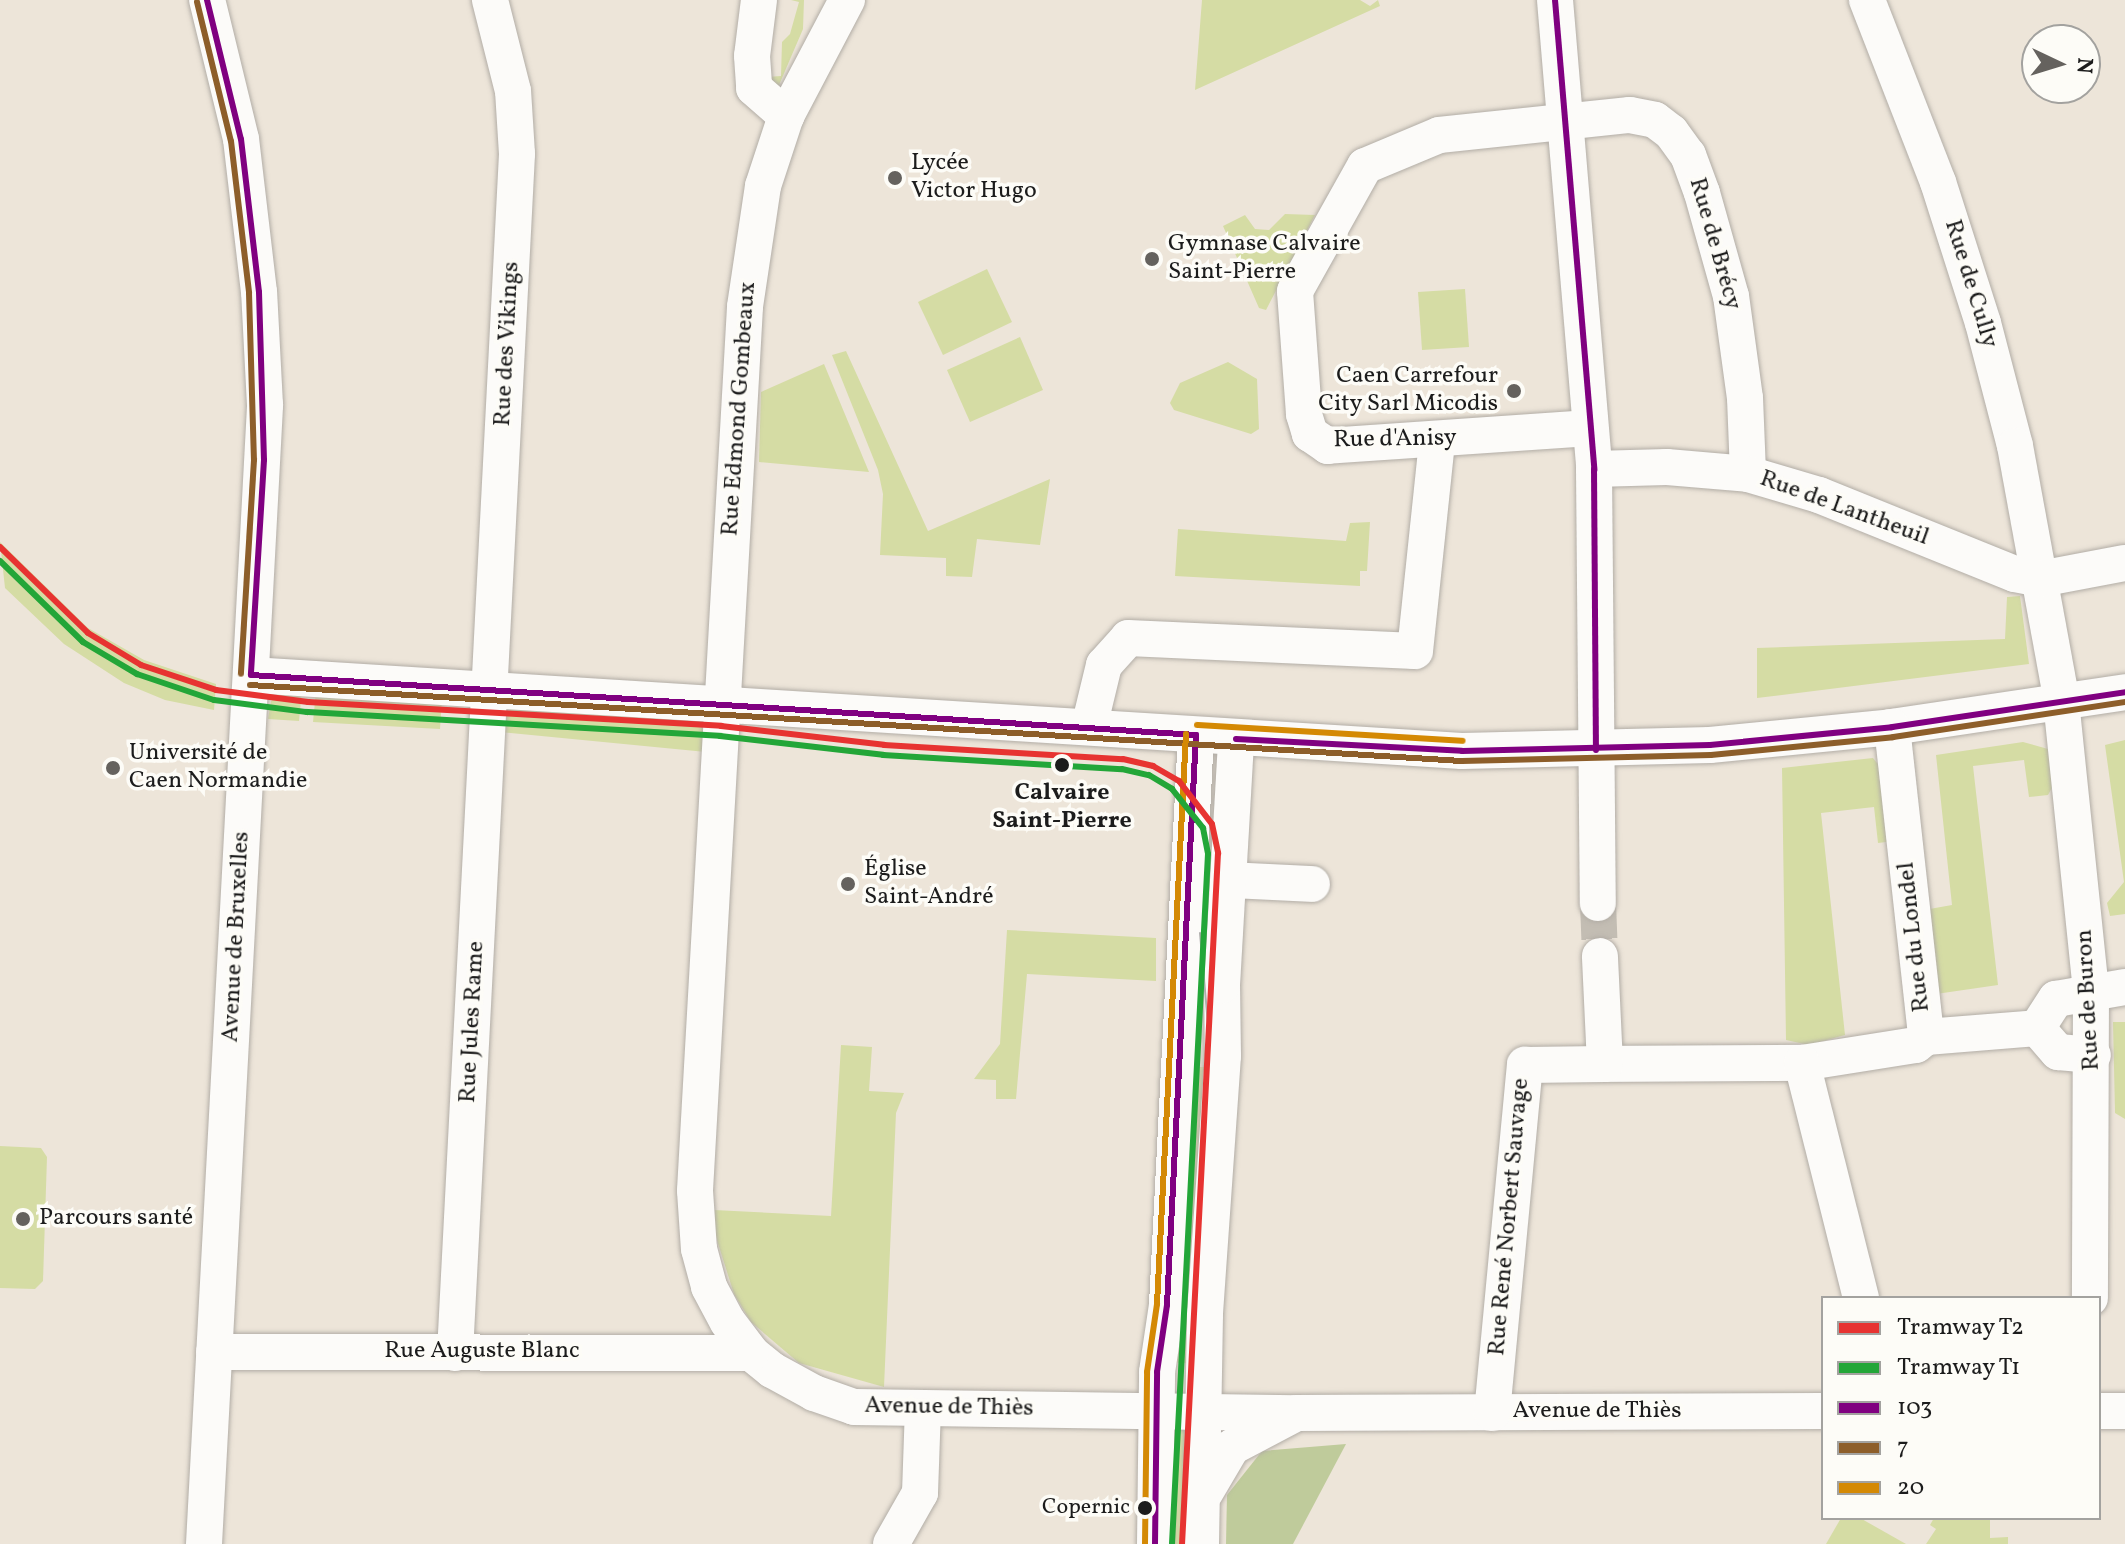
<!DOCTYPE html>
<meta charset="utf-8">
<style>
body{margin:0}
#map{position:relative;width:2125px;height:1544px;overflow:hidden;background:#ede5d9;font-family:Vollkorn,serif}
div>[style]{position:absolute}
[style*='--x']{left:calc(var(--x)*1px);top:calc(var(--y)*1px);width:calc(var(--w)*1px);rotate:calc(var(--a)*1deg)}
.green>*{inset:0;background:#d5dca4}
.forest>*{inset:0;background:#bfcb9b}
.minor-tunnel>*{height:36px;margin-top:-18px;transform-origin:0;background:repeating-linear-gradient(90deg,#c3bdb3 0 36px,transparent 0 54px)}
.roads{filter:drop-shadow(0 0 2px #b2ada6) drop-shadow(0 0 2px #b2ada6)}
.minor>*{height:36px;margin:-18px;padding:0 18px;transform-origin:18px;border-radius:18px;background:#fcfbf9}
.tram>*{height:2px;margin:-1px;padding:0 1px;transform-origin:1px;border-radius:1px;background:#afaeac}
.bus-1>*{height:6px;margin:-3px;padding:0 3px;transform-origin:3px;border-radius:3px;background:#800080}
.bus-2>*{height:6px;margin:-3px;padding:0 3px;transform-origin:3px;border-radius:3px;background:#8d5e2a}
.bus-3>*{height:6px;margin:-3px;padding:0 3px;transform-origin:3px;border-radius:3px;background:#d48904}
.tram-1>*{height:6px;margin:-3px;padding:0 3px;transform-origin:3px;border-radius:3px;background:#e73331}
.tram-2>*{height:6px;margin:-3px;padding:0 3px;transform-origin:3px;border-radius:3px;background:#23a638}
.dots>*{width:22px;height:22px;translate:-50% -50%;box-sizing:border-box;border:4px solid #fdfcf7;border-radius:50%}
span{translate:-50% -50%;white-space:nowrap;text-align:center;line-height:1.15;-webkit-text-stroke:7px #fdfcf7;paint-order:stroke}
.bus-label{font-size:22px;color:#1c1c1c}
.right{translate:-100% -50%;text-align:right}
.poi-label{font-size:24px;color:#1c1c1c}
.left{translate:0 -50%;text-align:left}
.street-label{font-size:24px;color:#1c1c1c}
.stop-label{font-size:24px;color:#1c1c1c;font-weight:700}
.legend{position:absolute;left:1821px;top:1296px;width:280px;height:224px;box-sizing:border-box;background:#fdfcf7;border:2px solid #a3a29f;margin:0;padding:10px 14px;list-style:none;font-size:24px;color:#1c1c1c}
.legend li{display:flex;align-items:center;gap:16px;height:40px}
.legend b{width:40px;border:2px solid #a3a29f}
.north{position:absolute;left:2021px;top:24px;width:80px;height:80px;box-sizing:border-box;background:#fdfcf7;border:2px solid #a3a29f;border-radius:50%;rotate:94deg;font-size:22px;font-weight:700;line-height:32px;text-align:center;color:#1c1c1c}
.north::after{content:'';display:block;margin:auto;width:28px;height:36px;background:#65625e;clip-path:polygon(50% 0,100% 100%,50% 72%,0 100%)}
</style>
<div id="map">
<div class="green">
<i style="clip-path:polygon(791px 0,804px 0,803px 29px,779px 85px,773px 87px,767px 77px,781px 76px,782px 42px,790px 34px,799px 2px)"></i>
<i style="clip-path:polygon(1202px 0,1360px 0,1370px 6px,1378px 0,1380px 6px,1195px 90px)"></i>
<i style="clip-path:polygon(1285px 214px,1315px 215px,1266px 310px,1259px 308px,1223px 226px,1245px 215px,1255px 229px,1269px 230px)"></i>
<i style="clip-path:polygon(987px 269px,1012px 322px,943px 355px,918px 302px)"></i>
<i style="clip-path:polygon(1465px 289px,1469px 347px,1422px 350px,1418px 292px)"></i>
<i style="clip-path:polygon(1020px 337px,1043px 390px,970px 422px,947px 370px)"></i>
<i style="clip-path:polygon(846px 351px,928px 531px,1050px 479px,1040px 545px,977px 539px,972px 577px,946px 576px,946px 558px,880px 555px,883px 494px,878px 470px,832px 355px)"></i>
<i style="clip-path:polygon(1228px 362px,1257px 379px,1259px 429px,1251px 434px,1174px 410px,1170px 403px,1180px 383px)"></i>
<i style="clip-path:polygon(824px 364px,869px 472px,759px 462px,761px 392px)"></i>
<i style="clip-path:polygon(1370px 522px,1367px 571px,1360px 571px,1360px 586px,1175px 576px,1178px 529px,1346px 541px,1350px 523px)"></i>
<i style="clip-path:polygon(0 542px,88px 628px,144px 660px,216px 684px,214px 710px,165px 700px,124px 683px,64px 644px,5px 588px)"></i>
<i style="clip-path:polygon(2020px 596px,2029px 664px,1757px 698px,1757px 648px,2005px 639px,2007px 597px)"></i>
<i style="clip-path:polygon(286px 690px,302px 690px,299px 721px,268px 719px,271px 701px)"></i>
<i style="clip-path:polygon(316px 691px,442px 698px,440px 729px,313px 722px)"></i>
<i style="clip-path:polygon(510px 709px,696px 716px,704px 728px,706px 752px,500px 732px)"></i>
<i style="clip-path:polygon(2125px 740px,2125px 914px,2110px 916px,2107px 903px,2124px 882px,2105px 745px)"></i>
<i style="clip-path:polygon(2023px 742px,2048px 749px,2054px 784px,2048px 795px,2029px 797px,2024px 760px,1973px 766px,1998px 985px,1936px 994px,1924px 910px,1952px 905px,1936px 755px)"></i>
<i style="clip-path:polygon(1873px 758px,1884px 772px,1894px 841px,1878px 843px,1874px 807px,1821px 813px,1845px 1035px,1809px 1045px,1786px 1040px,1782px 768px)"></i>
<i style="clip-path:polygon(1007px 930px,1156px 938px,1156px 981px,1027px 974px,1016px 1099px,996px 1099px,996px 1080px,974px 1079px,1000px 1044px)"></i>
<i style="clip-path:polygon(2113px 1022px,2125px 1022px,2125px 1119px,2115px 1113px)"></i>
<i style="clip-path:polygon(841px 1045px,872px 1047px,869px 1091px,904px 1093px,896px 1113px,884px 1387px,799px 1363px,751px 1322px,734px 1294px,715px 1234px,714px 1210px,831px 1216px)"></i>
<i style="clip-path:polygon(1180px 1067px,1218px 1067px,1201px 1364px,1164px 1362px)"></i>
<i style="clip-path:polygon(0 1146px,41px 1148px,47px 1157px,43px 1281px,35px 1289px,0 1288px)"></i>
<i style="clip-path:polygon(1182px 1429px,1192px 1432px,1190px 1544px,1161px 1544px,1169px 1430px)"></i>
<i style="clip-path:polygon(1841px 1518px,1860px 1518px,1906px 1544px,1826px 1544px)"></i>
<i style="clip-path:polygon(1934px 1518px,1990px 1518px,1990px 1538px,2008px 1537px,2008px 1544px,1926px 1544px,1936px 1529px,1930px 1525px)"></i>
</div>
<div class="forest">
<i style="clip-path:polygon(1346px 1444px,1293px 1544px,1226px 1544px,1227px 1495px,1262px 1451px)"></i>
</div>
<div class="minor-tunnel">
<i style="--x:1598;--y:903;--w:53;--a:87.8"></i>
</div>
<div class="roads">
<div class="minor">
<i style="--x:759;--y:0;--w:56;--a:97.1"></i>
<i style="--x:752;--y:56;--w:32;--a:86"></i>
<i style="--x:754;--y:88;--w:43;--a:41.2"></i>
<i style="--x:847;--y:0;--w:131;--a:117.7"></i>
<i style="--x:786;--y:116;--w:74;--a:108.2"></i>
<i style="--x:763;--y:186;--w:122;--a:98.5"></i>
<i style="--x:745;--y:307;--w:885;--a:93.24"></i>
<i style="--x:695;--y:1191;--w:58;--a:86.1"></i>
<i style="--x:699;--y:1249;--w:39;--a:75"></i>
<i style="--x:709;--y:1287;--w:40;--a:62"></i>
<i style="--x:728;--y:1322;--w:39;--a:53"></i>
<i style="--x:751;--y:1353;--w:27;--a:39"></i>
<i style="--x:772;--y:1370;--w:48;--a:28.7"></i>
<i style="--x:814;--y:1393;--w:42;--a:19.3"></i>
<i style="--x:854;--y:1407;--w:442;--a:0.8"></i>
<i style="--x:1296;--y:1413;--w:527;--a:-0.22"></i>
<i style="--x:1555;--y:0;--w:471;--a:85.2"></i>
<i style="--x:1594;--y:469;--w:434;--a:89.5"></i>
<i style="--x:1867;--y:0;--w:195;--a:68.7"></i>
<i style="--x:1938;--y:182;--w:148;--a:72.3"></i>
<i style="--x:1983;--y:323;--w:127;--a:75.4"></i>
<i style="--x:2015;--y:446;--w:249;--a:79.6"></i>
<i style="--x:2060;--y:691;--w:301;--a:84.1"></i>
<i style="--x:2091;--y:990;--w:308;--a:90.2"></i>
<i style="--x:1590;--y:428;--w:263;--a:176.1"></i>
<i style="--x:1328;--y:446;--w:22;--a:-146"></i>
<i style="--x:1310;--y:434;--w:21;--a:-107"></i>
<i style="--x:1304;--y:414;--w:123;--a:-94.2"></i>
<i style="--x:1295;--y:291;--w:143;--a:-60.8"></i>
<i style="--x:1365;--y:166;--w:80;--a:-22.7"></i>
<i style="--x:1439;--y:135;--w:192;--a:-6"></i>
<i style="--x:1630;--y:115;--w:25;--a:11"></i>
<i style="--x:1655;--y:120;--w:20;--a:37"></i>
<i style="--x:1671;--y:132;--w:29;--a:54"></i>
<i style="--x:1688;--y:155;--w:40;--a:69.8"></i>
<i style="--x:1702;--y:193;--w:107;--a:74.3"></i>
<i style="--x:1731;--y:296;--w:103;--a:82.2"></i>
<i style="--x:1745;--y:398;--w:76;--a:87.7"></i>
<i style="--x:1594;--y:469;--w:73;--a:-1.6"></i>
<i style="--x:1667;--y:467;--w:81;--a:4.9"></i>
<i style="--x:1748;--y:474;--w:74;--a:16.5"></i>
<i style="--x:1819;--y:495;--w:211;--a:22"></i>
<i style="--x:2015;--y:574;--w:25;--a:11"></i>
<i style="--x:2040;--y:579;--w:86;--a:-10.7"></i>
<i style="--x:251;--y:675;--w:1213;--a:3.59"></i>
<i style="--x:1462;--y:751;--w:248;--a:-1.4"></i>
<i style="--x:1710;--y:745;--w:183;--a:-5.6"></i>
<i style="--x:1892;--y:727;--w:236;--a:-8.5"></i>
<i style="--x:1089;--y:727;--w:64;--a:-76.4"></i>
<i style="--x:1104;--y:665;--w:36;--a:-48"></i>
<i style="--x:1128;--y:638;--w:287;--a:2.6"></i>
<i style="--x:1415;--y:651;--w:210;--a:-84"></i>
<i style="--x:1892;--y:727;--w:312;--a:83.7"></i>
<i style="--x:1230;--y:880;--w:82;--a:2.8"></i>
<i style="--x:2037;--y:1028;--w:32;--a:49"></i>
<i style="--x:2058;--y:1052;--w:35;--a:5"></i>
<i style="--x:1926;--y:1037;--w:111;--a:-4.6"></i>
<i style="--x:2037;--y:1028;--w:35;--a:-57"></i>
<i style="--x:2056;--y:999;--w:70;--a:-9.9"></i>
<i style="--x:1802;--y:1063;--w:115;--a:-9"></i>
<i style="--x:1916;--y:1045;--w:13;--a:-39"></i>
<i style="--x:1605;--y:1064;--w:197;--a:-0.3"></i>
<i style="--x:1802;--y:1063;--w:242;--a:75.9"></i>
<i style="--x:214;--y:1352;--w:537;--a:0.11"></i>
<i style="--x:455;--y:1353;--w:1201;--a:-87.04"></i>
<i style="--x:517;--y:154;--w:63;--a:-93.6"></i>
<i style="--x:513;--y:91;--w:94;--a:-104.2"></i>
<i style="--x:2099;--y:1411;--w:26;--a:0"></i>
<i style="--x:1492;--y:1413;--w:350;--a:-84.6"></i>
<i style="--x:1525;--y:1065;--w:80;--a:-0.7"></i>
<i style="--x:1605;--y:1064;--w:108;--a:-92.7"></i>
<i style="--x:1205;--y:1493;--w:53;--a:-59.6"></i>
<i style="--x:1232;--y:1447;--w:67;--a:-27.7"></i>
<i style="--x:204;--y:1544;--w:1141;--a:-86.93"></i>
<i style="--x:265;--y:405;--w:113;--a:-93"></i>
<i style="--x:259;--y:292;--w:154;--a:-96.7"></i>
<i style="--x:241;--y:139;--w:143;--a:-103.7"></i>
<i style="--x:891;--y:1544;--w:59;--a:-60.4"></i>
<i style="--x:920;--y:1493;--w:85;--a:-88"></i>
<i style="--x:1155;--y:1544;--w:172;--a:-89.3"></i>
<i style="--x:1157;--y:1372;--w:68;--a:-81.5"></i>
<i style="--x:1167;--y:1305;--w:571;--a:-87.09"></i>
<i style="--x:1201;--y:1544;--w:231;--a:-89"></i>
<i style="--x:1205;--y:1313;--w:258;--a:-86"></i>
<i style="--x:1223;--y:1056;--w:71;--a:-90.8"></i>
<i style="--x:1222;--y:985;--w:246;--a:-86.7"></i>
</div>
</div>
<div class="tram">
<i style="--x:1200;--y:933;--w:91;--a:85"></i>
</div>
<div class="bus-1">
<i style="--x:207;--y:0;--w:143;--a:76.3"></i>
<i style="--x:241;--y:139;--w:154;--a:83.3"></i>
<i style="--x:259;--y:292;--w:168;--a:88.3"></i>
<i style="--x:264;--y:460;--w:215;--a:93.5"></i>
<i style="--x:1555;--y:0;--w:471;--a:85.2"></i>
<i style="--x:1594;--y:469;--w:281;--a:89.6"></i>
<i style="--x:251;--y:675;--w:947;--a:3.63"></i>
<i style="--x:1236;--y:739;--w:226;--a:3"></i>
<i style="--x:1462;--y:751;--w:248;--a:-1.4"></i>
<i style="--x:1710;--y:745;--w:183;--a:-5.6"></i>
<i style="--x:1892;--y:727;--w:236;--a:-8.5"></i>
<i style="--x:1155;--y:1544;--w:172;--a:-89.3"></i>
<i style="--x:1157;--y:1372;--w:68;--a:-81.5"></i>
<i style="--x:1167;--y:1305;--w:571;--a:-87.09"></i>
</div>
<div class="bus-2">
<i style="--x:197;--y:2;--w:143;--a:76.3"></i>
<i style="--x:231;--y:141;--w:153;--a:83.2"></i>
<i style="--x:249;--y:293;--w:167;--a:88.3"></i>
<i style="--x:254;--y:460;--w:214;--a:93.5"></i>
<i style="--x:250;--y:685;--w:1214;--a:3.59"></i>
<i style="--x:1462;--y:761;--w:249;--a:-1.4"></i>
<i style="--x:1711;--y:755;--w:183;--a:-5.6"></i>
<i style="--x:1893;--y:737;--w:235;--a:-8.6"></i>
</div>
<div class="bus-3">
<i style="--x:1197;--y:725;--w:266;--a:3.4"></i>
<i style="--x:1145;--y:1544;--w:172;--a:-89.3"></i>
<i style="--x:1147;--y:1372;--w:69;--a:-81.6"></i>
<i style="--x:1157;--y:1304;--w:571;--a:-87.09"></i>
</div>
<div class="tram-1">
<i style="--x:0;--y:547;--w:123;--a:44.3"></i>
<i style="--x:88;--y:633;--w:62;--a:31.1"></i>
<i style="--x:141;--y:665;--w:79;--a:18.4"></i>
<i style="--x:216;--y:690;--w:93;--a:7.4"></i>
<i style="--x:308;--y:702;--w:414;--a:3.3"></i>
<i style="--x:721;--y:726;--w:164;--a:6.6"></i>
<i style="--x:884;--y:745;--w:239;--a:3.4"></i>
<i style="--x:1123;--y:759;--w:31;--a:13"></i>
<i style="--x:1153;--y:766;--w:30;--a:30"></i>
<i style="--x:1179;--y:781;--w:54;--a:52.5"></i>
<i style="--x:1212;--y:824;--w:30;--a:78"></i>
<i style="--x:1218;--y:853;--w:692;--a:92.98"></i>
</div>
<div class="tram-2">
<i style="--x:0;--y:561;--w:116;--a:44.3"></i>
<i style="--x:83;--y:642;--w:63;--a:30.7"></i>
<i style="--x:137;--y:674;--w:81;--a:18.7"></i>
<i style="--x:214;--y:700;--w:94;--a:7.4"></i>
<i style="--x:307;--y:712;--w:414;--a:3.3"></i>
<i style="--x:720;--y:736;--w:164;--a:6.6"></i>
<i style="--x:883;--y:755;--w:239;--a:3.4"></i>
<i style="--x:1122;--y:769;--w:28;--a:13"></i>
<i style="--x:1149;--y:775;--w:27;--a:31"></i>
<i style="--x:1172;--y:789;--w:50;--a:51.5"></i>
<i style="--x:1203;--y:828;--w:26;--a:79"></i>
<i style="--x:1208;--y:854;--w:690;--a:92.99"></i>
</div>
<div class="dots">
<i style="left:895px;top:178px;background:#65625e"></i>
<i style="left:1152px;top:259px;background:#65625e"></i>
<i style="left:1514px;top:391px;background:#65625e"></i>
<i style="left:1062px;top:765px;background:#1c1c1c"></i>
<i style="left:113px;top:768px;background:#65625e"></i>
<i style="left:848px;top:884px;background:#65625e"></i>
<i style="left:23px;top:1219px;background:#65625e"></i>
<i style="left:1145px;top:1508px;background:#1c1c1c"></i>
</div>
<div class="bus-label">
<span class="right" style="left:1130px;top:1508px">Copernic</span>
</div>
<div class="poi-label">
<span class="left" style="left:911px;top:178px">Lycée<br>Victor Hugo</span>
<span class="left" style="left:1168px;top:259px">Gymnase Calvaire<br>Saint-Pierre</span>
<span class="right" style="left:1498px;top:391px">Caen Carrefour<br>City Sarl Micodis</span>
<span class="left" style="left:129px;top:768px">Université de<br>Caen Normandie</span>
<span class="left" style="left:864px;top:884px">Église<br>Saint-André</span>
<span class="left" style="left:39px;top:1219px">Parcours santé</span>
</div>
<div class="street-label">
<span style="left:1714px;top:244px;rotate:74deg">Rue de Brécy</span>
<span style="left:1970px;top:284px;rotate:73deg">Rue de Cully</span>
<span style="left:508px;top:344px;rotate:-87deg">Rue des Vikings</span>
<span style="left:740px;top:409px;rotate:-86deg">Rue Edmond Gombeaux</span>
<span style="left:1395px;top:440px;rotate:-1deg">Rue d'Anisy</span>
<span style="left:1844px;top:509px;rotate:20deg">Rue de Lantheuil</span>
<span style="left:237px;top:937px;rotate:-87deg">Avenue de Bruxelles</span>
<span style="left:1915px;top:937px;rotate:-96deg">Rue du Londel</span>
<span style="left:2089px;top:1000px;rotate:-93deg">Rue de Buron</span>
<span style="left:473px;top:1022px;rotate:-87deg">Rue Jules Rame</span>
<span style="left:1510px;top:1217px;rotate:-85deg">Rue René Norbert Sauvage</span>
<span style="left:482px;top:1352px">Rue Auguste Blanc</span>
<span style="left:949px;top:1408px;rotate:1deg">Avenue de Thiès</span>
<span style="left:1597px;top:1412px">Avenue de Thiès</span>
</div>
<div class="stop-label">
<span style="left:1062px;top:808px">Calvaire<br>Saint-Pierre</span>
</div>
<ul class="legend">
<li><b style="height:10px;background:#e73331"></b>Tramway T2</li>
<li><b style="height:10px;background:#23a638"></b>Tramway T1</li>
<li><b style="height:10px;background:#800080"></b>103</li>
<li><b style="height:10px;background:#8d5e2a"></b>7</li>
<li><b style="height:10px;background:#d48904"></b>20</li>
</ul>
<div class="north">N</div>
</div>
